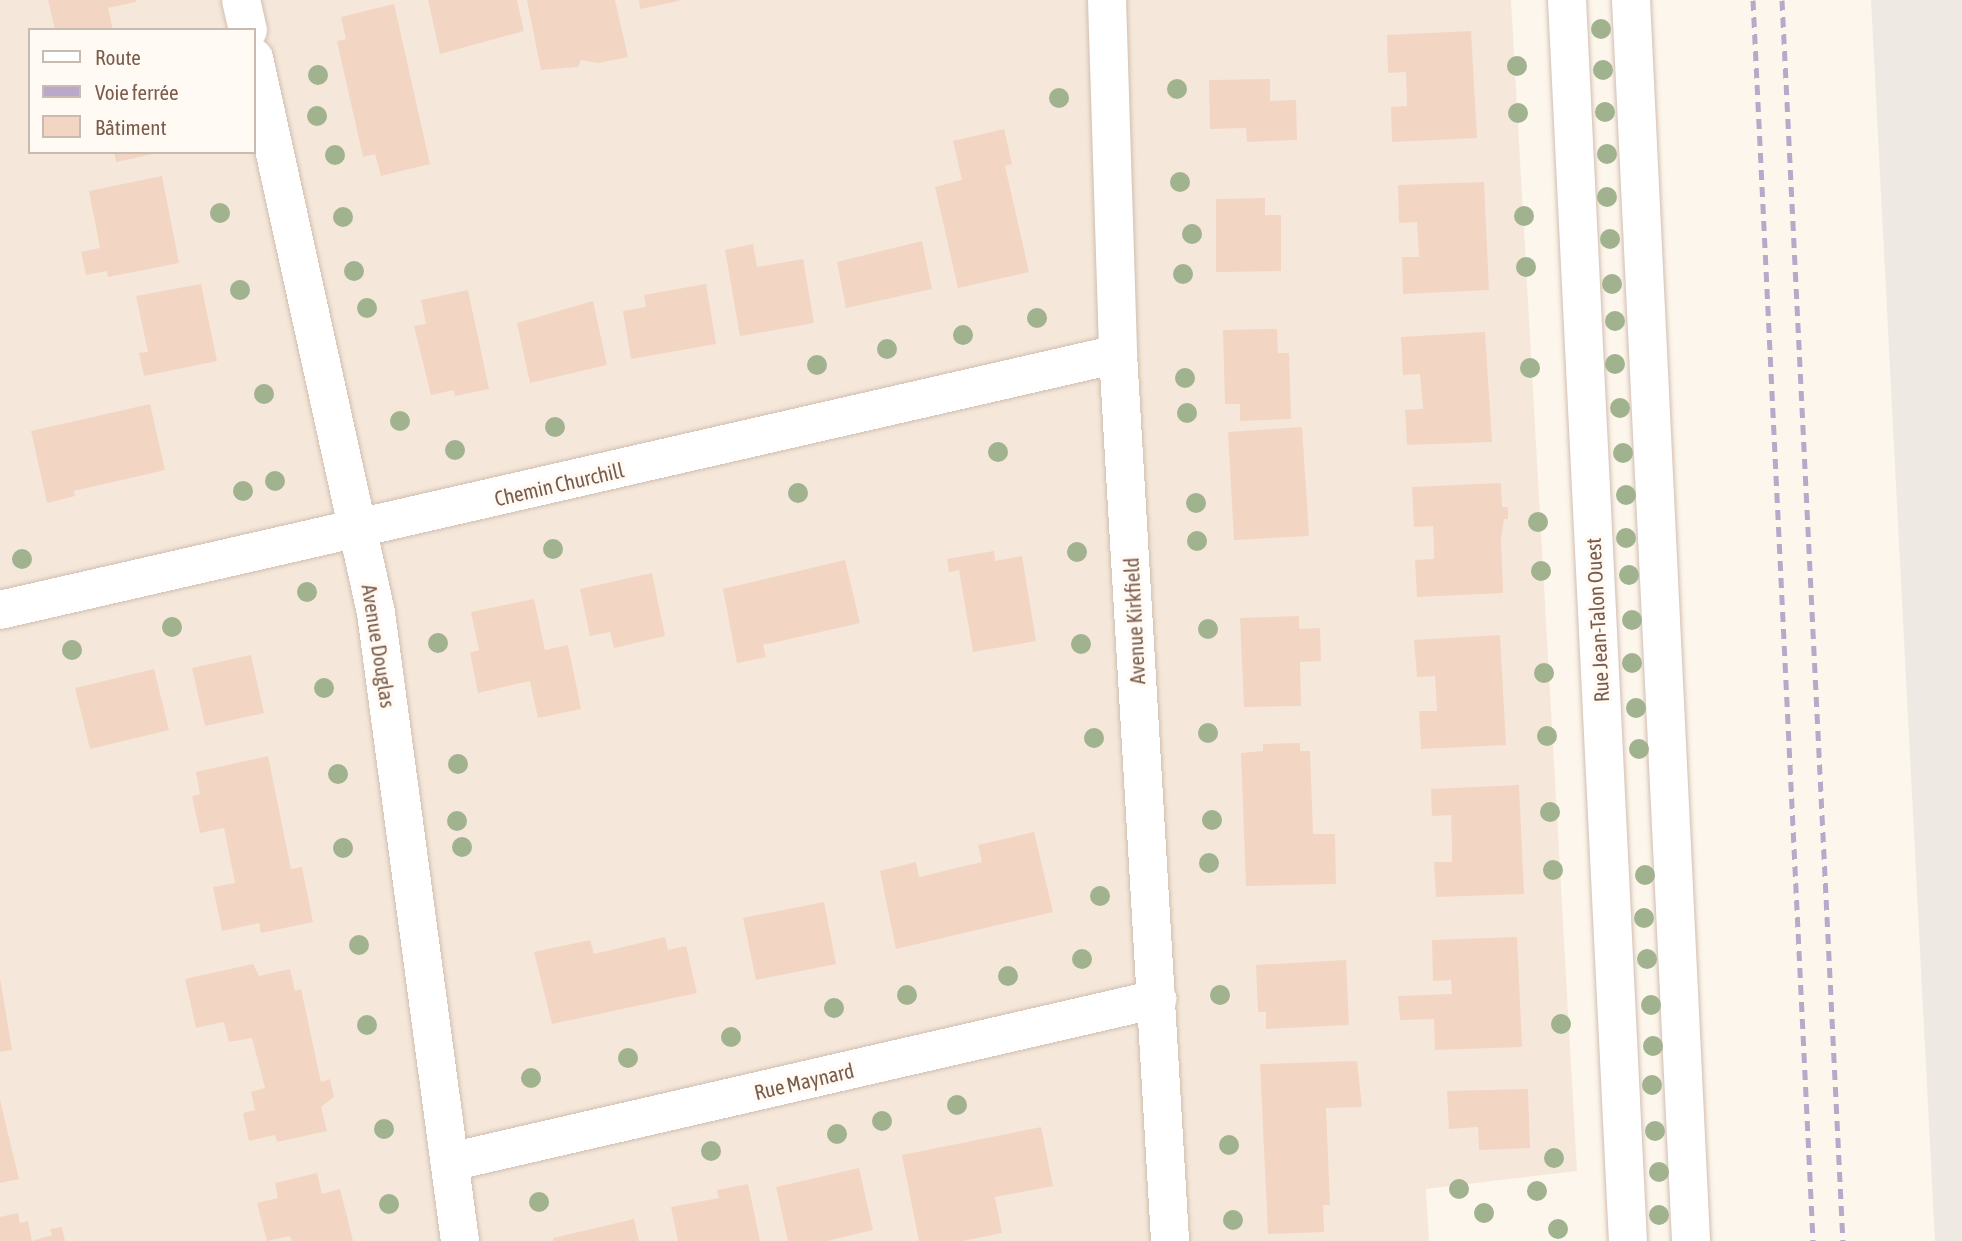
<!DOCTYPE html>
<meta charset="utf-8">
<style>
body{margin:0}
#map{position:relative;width:1962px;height:1241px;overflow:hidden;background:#fdf6ec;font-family:"Asap Condensed",sans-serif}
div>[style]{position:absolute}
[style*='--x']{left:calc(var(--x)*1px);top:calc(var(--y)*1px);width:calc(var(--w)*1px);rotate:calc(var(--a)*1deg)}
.residential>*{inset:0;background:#f5e8da}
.industrial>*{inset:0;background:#efe9e4}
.building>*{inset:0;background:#f3d5c3}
.roads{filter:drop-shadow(0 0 2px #d1beb0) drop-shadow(0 0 2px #d1beb0)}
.street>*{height:38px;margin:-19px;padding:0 19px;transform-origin:19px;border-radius:19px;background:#fff}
.secondary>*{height:38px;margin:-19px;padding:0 19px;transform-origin:19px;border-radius:19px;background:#fff}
.rail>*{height:5px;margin-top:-2.5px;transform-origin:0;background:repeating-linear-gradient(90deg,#b9a8c9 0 10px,transparent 0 17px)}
.trees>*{width:20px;height:20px;margin:-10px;border-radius:50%;background:#a0b28e}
span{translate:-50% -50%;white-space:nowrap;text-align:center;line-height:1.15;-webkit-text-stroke:7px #fffaf3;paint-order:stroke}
.street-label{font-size:21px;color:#7a5c4d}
.legend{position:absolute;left:28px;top:28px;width:228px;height:126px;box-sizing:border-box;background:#fffaf3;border:2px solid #cabbb1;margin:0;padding:9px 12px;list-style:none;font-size:21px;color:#7a5c4d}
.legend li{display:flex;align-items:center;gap:14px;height:35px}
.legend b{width:35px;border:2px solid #cabbb1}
</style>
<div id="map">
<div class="residential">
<i style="clip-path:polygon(evenodd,0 0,1511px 0,1577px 1171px,1426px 1189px,1429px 1241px,0 1241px,0 0,30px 30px,254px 30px,254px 152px,30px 152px,30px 30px)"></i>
</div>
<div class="industrial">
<i style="clip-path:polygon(1871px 0,1962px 0,1962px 1241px,1935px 1241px)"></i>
</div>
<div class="building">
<i style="clip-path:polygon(48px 0,136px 0,136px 2px,108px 8px,113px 30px,55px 30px)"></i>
<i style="clip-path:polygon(428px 0,517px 0,524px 31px,440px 54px)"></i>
<i style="clip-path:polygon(527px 0,615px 0,628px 57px,598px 63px,581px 60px,578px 67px,541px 70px)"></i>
<i style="clip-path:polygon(639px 0,679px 0,679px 1px,640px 9px)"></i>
<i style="clip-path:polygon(394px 4px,430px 164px,381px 176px,375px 154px,363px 157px,337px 41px,346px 39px,341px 17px)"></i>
<i style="clip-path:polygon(1471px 31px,1477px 138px,1392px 142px,1391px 107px,1407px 106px,1406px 72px,1388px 73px,1387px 35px)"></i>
<i style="clip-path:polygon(1270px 79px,1270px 101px,1296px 100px,1297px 140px,1247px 142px,1246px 128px,1210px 129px,1209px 80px)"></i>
<i style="clip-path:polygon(1004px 129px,1012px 164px,1005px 166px,1029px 272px,958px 288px,935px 187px,962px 180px,953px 141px)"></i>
<i style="clip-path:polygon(114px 152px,157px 152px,157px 153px,116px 162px)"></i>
<i style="clip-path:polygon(162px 176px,179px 263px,108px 277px,107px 271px,86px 275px,81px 252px,100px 248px,89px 191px)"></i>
<i style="clip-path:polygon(1484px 182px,1489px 290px,1403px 294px,1402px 257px,1419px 257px,1417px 222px,1399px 223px,1398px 185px)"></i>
<i style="clip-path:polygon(1265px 198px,1265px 215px,1281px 215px,1281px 271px,1216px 272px,1216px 199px)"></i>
<i style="clip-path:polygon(922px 241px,932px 289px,846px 308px,837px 262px)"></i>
<i style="clip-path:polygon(753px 244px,757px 267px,803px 259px,814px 323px,740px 336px,725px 250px)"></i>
<i style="clip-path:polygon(201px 284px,217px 361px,144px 376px,139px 353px,148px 352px,136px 296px)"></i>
<i style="clip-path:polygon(706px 284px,716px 344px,631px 359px,623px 311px,646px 307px,644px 295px)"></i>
<i style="clip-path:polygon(468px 290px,489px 389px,455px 396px,454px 390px,431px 395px,414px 326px,426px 324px,421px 300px)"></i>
<i style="clip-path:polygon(593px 301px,607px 365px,530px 383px,517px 323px)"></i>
<i style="clip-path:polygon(1277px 329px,1278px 353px,1289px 353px,1291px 419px,1240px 421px,1240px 404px,1225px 404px,1223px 330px)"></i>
<i style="clip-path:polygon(1485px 332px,1492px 442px,1407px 445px,1405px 410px,1423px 409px,1420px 374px,1403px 375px,1401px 337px)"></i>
<i style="clip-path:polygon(150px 404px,165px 470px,74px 491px,75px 496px,47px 503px,31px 431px)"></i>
<i style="clip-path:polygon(1302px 427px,1309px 536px,1234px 540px,1228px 432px)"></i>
<i style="clip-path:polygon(1501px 483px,1502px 507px,1508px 507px,1508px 519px,1504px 519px,1501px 539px,1503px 593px,1417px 597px,1415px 560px,1434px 559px,1434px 542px,1433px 526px,1414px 527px,1412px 487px)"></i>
<i style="clip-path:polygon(994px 551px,995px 561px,1022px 556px,1036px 641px,973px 652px,959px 570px,949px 572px,947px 559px)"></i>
<i style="clip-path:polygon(845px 560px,860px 623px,763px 645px,766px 657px,737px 663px,723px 589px)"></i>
<i style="clip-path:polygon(652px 573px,665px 636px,614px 648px,610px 632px,590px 636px,580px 589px)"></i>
<i style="clip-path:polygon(534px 599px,545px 650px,568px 645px,581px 709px,538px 718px,530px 681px,478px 693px,470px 653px,479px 650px,471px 612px)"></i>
<i style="clip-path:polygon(1299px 616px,1299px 629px,1320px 628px,1321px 661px,1300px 662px,1301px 706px,1244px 707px,1240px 618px)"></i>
<i style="clip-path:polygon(1500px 635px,1506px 745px,1421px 749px,1419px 711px,1437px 711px,1435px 676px,1417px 677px,1414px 640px)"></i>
<i style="clip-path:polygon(251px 655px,264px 713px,205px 726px,192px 668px)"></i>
<i style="clip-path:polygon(154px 669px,169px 730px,90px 749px,75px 688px)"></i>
<i style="clip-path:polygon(1300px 743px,1300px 751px,1310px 751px,1313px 834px,1335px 834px,1336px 884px,1246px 886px,1241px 753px,1263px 751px,1263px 744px)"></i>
<i style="clip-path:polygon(268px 756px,291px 869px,302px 867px,313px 922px,261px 933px,259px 923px,222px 931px,213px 887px,235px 883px,224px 828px,200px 833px,192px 796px,200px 794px,196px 772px)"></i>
<i style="clip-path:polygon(1519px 785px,1524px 894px,1436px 897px,1434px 862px,1452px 862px,1452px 844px,1451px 815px,1432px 816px,1431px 789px)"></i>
<i style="clip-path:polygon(1034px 832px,1053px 912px,896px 949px,880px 871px,916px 862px,919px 877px,982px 862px,978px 845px)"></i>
<i style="clip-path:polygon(824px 902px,836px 964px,756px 980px,743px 918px)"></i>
<i style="clip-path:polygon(665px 937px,668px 950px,686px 946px,697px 993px,552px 1024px,534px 952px,590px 940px,594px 954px)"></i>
<i style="clip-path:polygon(1517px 937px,1522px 1047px,1435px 1050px,1434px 1019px,1400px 1020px,1398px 996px,1452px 994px,1451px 980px,1433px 981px,1432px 940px)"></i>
<i style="clip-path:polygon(1346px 960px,1349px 1025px,1266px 1029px,1266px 1012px,1258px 1012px,1256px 965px)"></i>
<i style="clip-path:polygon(253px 964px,259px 976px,290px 969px,295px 991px,301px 989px,321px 1082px,330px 1079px,334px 1097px,321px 1107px,327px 1131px,277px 1142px,275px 1135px,249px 1141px,243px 1113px,255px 1110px,251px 1092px,265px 1088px,252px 1038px,229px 1042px,224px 1022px,196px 1028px,185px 979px)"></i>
<i style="clip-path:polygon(0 978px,12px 1050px,0 1052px)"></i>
<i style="clip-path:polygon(1357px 1061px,1362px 1107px,1326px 1108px,1330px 1205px,1323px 1205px,1324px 1232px,1268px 1234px,1260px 1064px)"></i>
<i style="clip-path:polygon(1528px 1089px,1530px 1148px,1479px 1150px,1478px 1127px,1449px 1129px,1447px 1091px)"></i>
<i style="clip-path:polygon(0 1100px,19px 1179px,0 1183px)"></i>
<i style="clip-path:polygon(1041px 1127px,1053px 1186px,995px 1197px,1002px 1233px,963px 1241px,919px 1241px,902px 1155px)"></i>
<i style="clip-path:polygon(859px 1168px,873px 1230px,827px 1241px,788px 1241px,776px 1187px)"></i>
<i style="clip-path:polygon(317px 1173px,322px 1194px,340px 1189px,353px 1241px,292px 1241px,290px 1236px,267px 1241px,257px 1203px,278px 1198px,275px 1183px)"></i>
<i style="clip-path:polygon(748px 1184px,760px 1241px,678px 1241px,671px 1207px,719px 1198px,717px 1190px)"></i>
<i style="clip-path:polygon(18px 1213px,20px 1223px,28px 1221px,32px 1241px,0 1241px,0 1217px)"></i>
<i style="clip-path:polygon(634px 1219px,639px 1241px,553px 1241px,553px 1238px)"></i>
<i style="clip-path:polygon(62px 1227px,65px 1241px,32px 1241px,52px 1235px,50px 1229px)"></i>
</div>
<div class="roads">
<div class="street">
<i style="--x:241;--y:0;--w:31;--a:77"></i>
<i style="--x:1107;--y:0;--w:354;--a:88.2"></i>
<i style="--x:1118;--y:354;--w:889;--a:86.64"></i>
<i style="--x:254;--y:58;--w:568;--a:77.6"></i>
<i style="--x:376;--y:613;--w:634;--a:82.38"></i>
<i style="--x:0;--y:610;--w:1147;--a:-12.9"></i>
<i style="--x:450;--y:1162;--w:726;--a:-12.98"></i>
</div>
<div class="secondary">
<i style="--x:1567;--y:0;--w:1242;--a:87.19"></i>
<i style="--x:1631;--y:0;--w:1242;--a:87.23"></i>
</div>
</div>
<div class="rail">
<i style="--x:1753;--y:0;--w:1242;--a:87.23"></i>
<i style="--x:1782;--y:0;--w:1242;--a:87.19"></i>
</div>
<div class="trees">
<i style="left:1601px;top:29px"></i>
<i style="left:1517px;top:66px"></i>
<i style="left:1603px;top:70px"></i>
<i style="left:318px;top:75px"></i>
<i style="left:1177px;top:89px"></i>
<i style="left:1059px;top:98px"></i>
<i style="left:1605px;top:112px"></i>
<i style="left:1518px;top:113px"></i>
<i style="left:317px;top:116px"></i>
<i style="left:1607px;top:154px"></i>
<i style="left:335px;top:155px"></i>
<i style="left:1180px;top:182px"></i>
<i style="left:1607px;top:197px"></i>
<i style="left:220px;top:213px"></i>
<i style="left:1524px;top:216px"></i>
<i style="left:343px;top:217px"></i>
<i style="left:1192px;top:234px"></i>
<i style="left:1610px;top:239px"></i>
<i style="left:1526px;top:267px"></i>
<i style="left:354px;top:271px"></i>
<i style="left:1183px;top:274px"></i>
<i style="left:1612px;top:284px"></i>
<i style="left:240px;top:290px"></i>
<i style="left:367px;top:308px"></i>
<i style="left:1037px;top:318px"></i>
<i style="left:1615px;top:321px"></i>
<i style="left:963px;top:335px"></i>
<i style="left:887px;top:349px"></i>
<i style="left:1615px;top:364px"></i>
<i style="left:817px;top:365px"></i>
<i style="left:1530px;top:368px"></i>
<i style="left:1185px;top:378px"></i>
<i style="left:264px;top:394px"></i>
<i style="left:1620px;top:408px"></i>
<i style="left:1187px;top:413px"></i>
<i style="left:400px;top:421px"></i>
<i style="left:555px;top:427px"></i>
<i style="left:455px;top:450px"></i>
<i style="left:998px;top:452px"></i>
<i style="left:1623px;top:453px"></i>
<i style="left:275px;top:481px"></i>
<i style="left:243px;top:491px"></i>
<i style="left:798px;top:493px"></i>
<i style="left:1626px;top:495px"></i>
<i style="left:1196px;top:503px"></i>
<i style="left:1538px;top:522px"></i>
<i style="left:1626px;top:538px"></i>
<i style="left:1197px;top:541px"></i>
<i style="left:553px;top:549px"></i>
<i style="left:1077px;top:552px"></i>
<i style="left:22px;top:559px"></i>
<i style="left:1541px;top:571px"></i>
<i style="left:1629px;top:575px"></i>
<i style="left:307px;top:592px"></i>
<i style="left:1632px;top:620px"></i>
<i style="left:172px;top:627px"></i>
<i style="left:1208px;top:629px"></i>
<i style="left:438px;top:643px"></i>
<i style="left:1081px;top:644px"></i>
<i style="left:72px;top:650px"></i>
<i style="left:1632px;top:663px"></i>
<i style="left:1544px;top:673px"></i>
<i style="left:324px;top:688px"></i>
<i style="left:1636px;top:708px"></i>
<i style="left:1208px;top:733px"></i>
<i style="left:1547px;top:736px"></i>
<i style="left:1094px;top:738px"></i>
<i style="left:1639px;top:749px"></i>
<i style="left:458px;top:764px"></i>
<i style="left:338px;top:774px"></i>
<i style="left:1550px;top:812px"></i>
<i style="left:1212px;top:820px"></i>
<i style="left:457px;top:821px"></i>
<i style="left:462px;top:847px"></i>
<i style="left:343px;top:848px"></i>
<i style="left:1209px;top:863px"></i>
<i style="left:1553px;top:870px"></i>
<i style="left:1645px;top:875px"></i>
<i style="left:1100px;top:896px"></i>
<i style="left:1644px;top:918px"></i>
<i style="left:359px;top:945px"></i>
<i style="left:1082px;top:959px"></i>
<i style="left:1647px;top:959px"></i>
<i style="left:1008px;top:976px"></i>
<i style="left:907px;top:995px"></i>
<i style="left:1220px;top:995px"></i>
<i style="left:1651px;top:1005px"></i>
<i style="left:834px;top:1008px"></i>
<i style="left:1561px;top:1024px"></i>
<i style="left:367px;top:1025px"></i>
<i style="left:731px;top:1037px"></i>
<i style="left:1653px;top:1046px"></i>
<i style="left:628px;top:1058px"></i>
<i style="left:531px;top:1078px"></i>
<i style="left:1652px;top:1085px"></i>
<i style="left:957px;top:1105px"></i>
<i style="left:882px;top:1121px"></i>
<i style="left:384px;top:1129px"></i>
<i style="left:1655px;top:1131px"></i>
<i style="left:837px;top:1134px"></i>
<i style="left:1229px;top:1145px"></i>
<i style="left:711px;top:1151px"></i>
<i style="left:1554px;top:1158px"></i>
<i style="left:1659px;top:1172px"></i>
<i style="left:1459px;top:1189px"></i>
<i style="left:1537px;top:1191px"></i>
<i style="left:539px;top:1202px"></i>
<i style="left:389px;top:1204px"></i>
<i style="left:1484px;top:1213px"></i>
<i style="left:1659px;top:1215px"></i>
<i style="left:1233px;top:1220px"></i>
<i style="left:1558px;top:1229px"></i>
</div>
<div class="street-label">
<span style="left:559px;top:484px;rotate:-13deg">Chemin Churchill</span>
<span style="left:1597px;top:620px;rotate:-93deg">Rue Jean-Talon Ouest</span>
<span style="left:1134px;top:621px;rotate:-93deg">Avenue Kirkfield</span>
<span style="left:379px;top:646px;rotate:81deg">Avenue Douglas</span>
<span style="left:804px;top:1081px;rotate:-13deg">Rue Maynard</span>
</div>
<ul class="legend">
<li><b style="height:9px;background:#fff"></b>Route</li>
<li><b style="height:9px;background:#b9a8c9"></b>Voie ferrée</li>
<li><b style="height:19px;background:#f3d5c3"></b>Bâtiment</li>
</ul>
</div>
